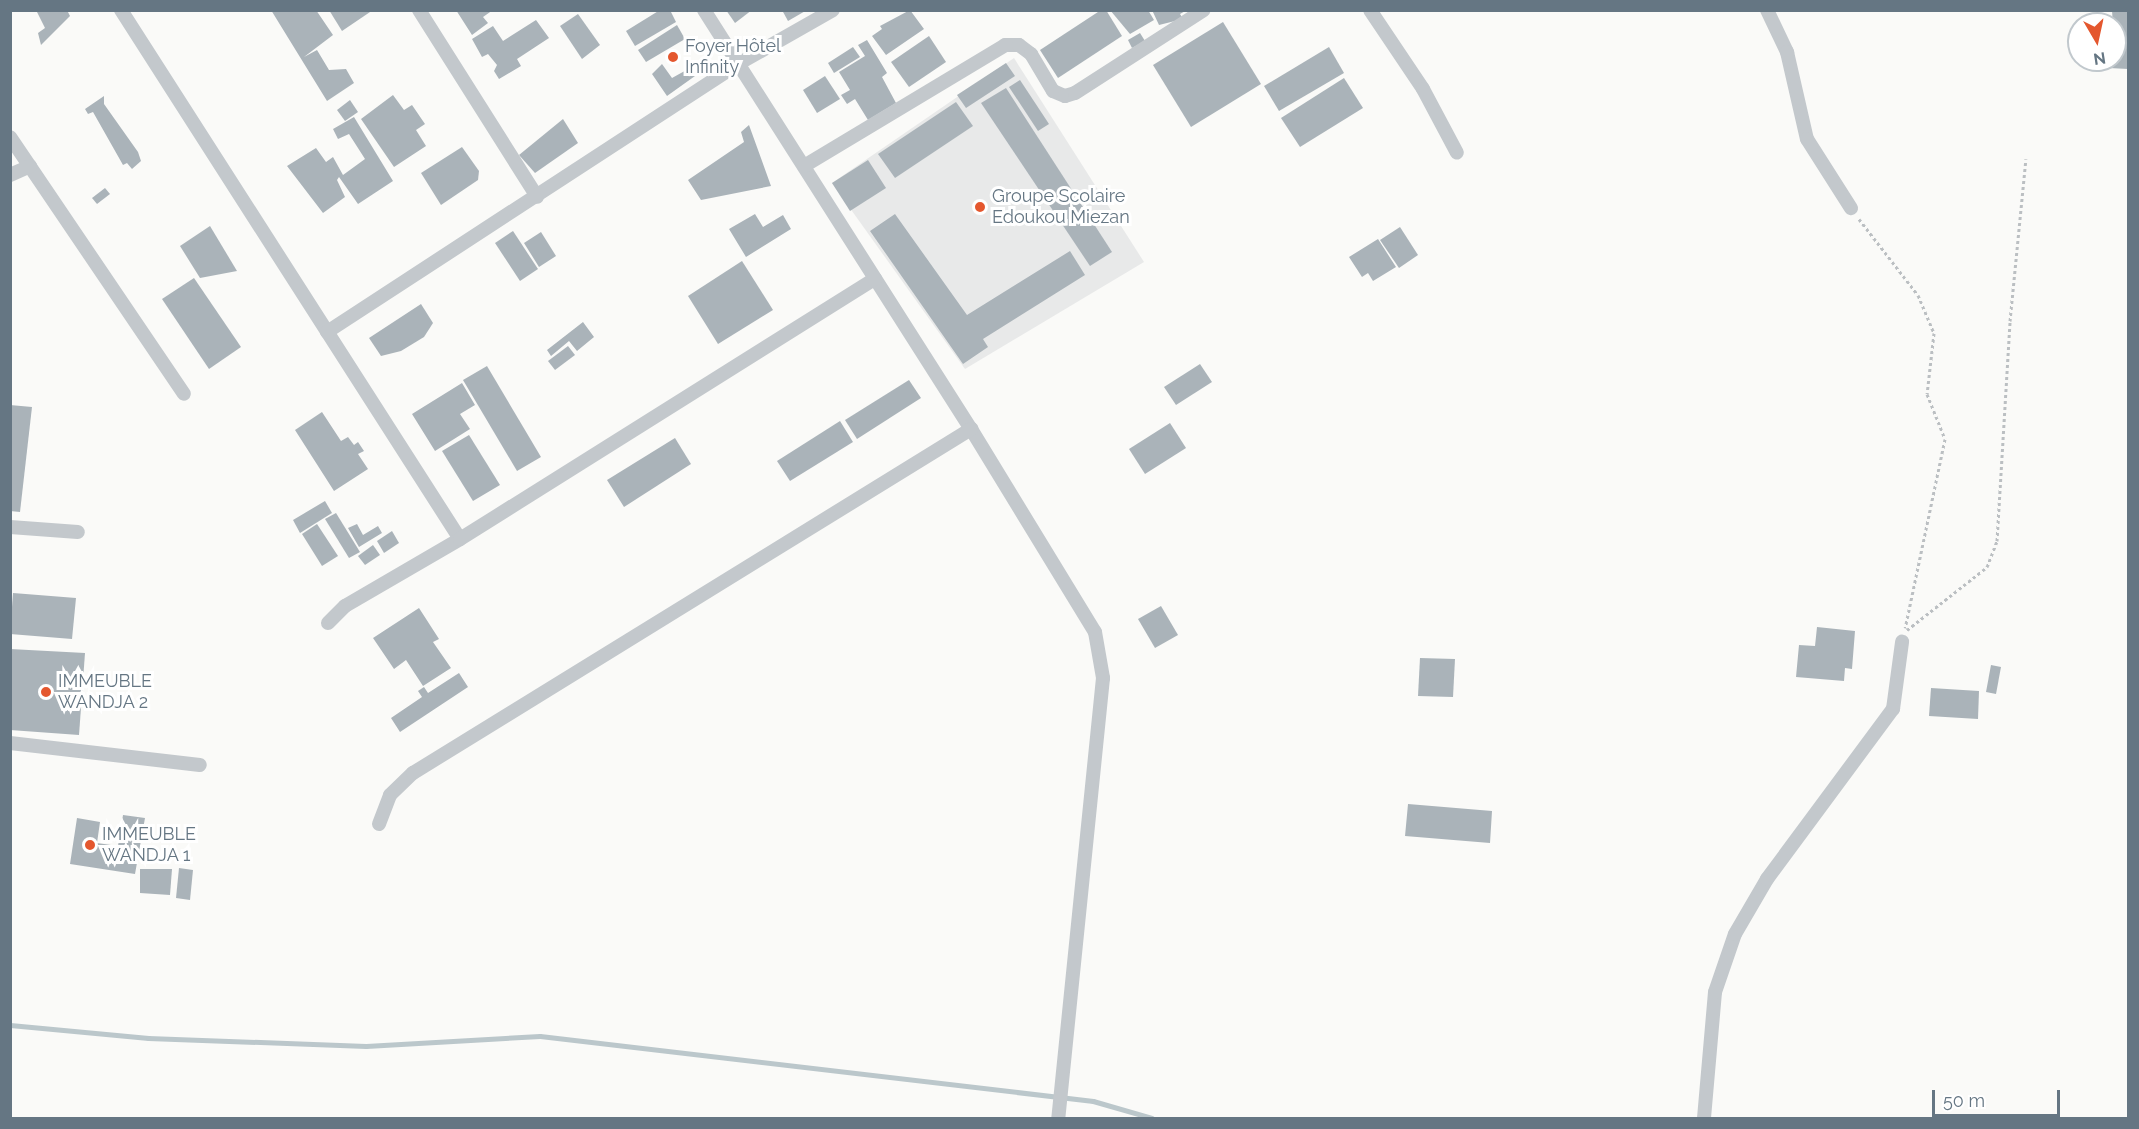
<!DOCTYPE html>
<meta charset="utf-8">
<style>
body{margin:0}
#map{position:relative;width:2139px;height:1129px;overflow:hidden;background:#fafaf8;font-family:Raleway,sans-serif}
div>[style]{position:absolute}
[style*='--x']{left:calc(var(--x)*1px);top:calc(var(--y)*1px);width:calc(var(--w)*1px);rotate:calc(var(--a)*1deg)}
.built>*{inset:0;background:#e8e9e9}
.stream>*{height:5px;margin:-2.5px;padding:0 2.5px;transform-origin:2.5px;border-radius:2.5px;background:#bbc7cb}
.building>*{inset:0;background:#aab3b9}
.path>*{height:3px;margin-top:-1.5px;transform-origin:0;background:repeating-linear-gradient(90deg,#bbbfc2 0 3px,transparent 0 6px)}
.street>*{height:14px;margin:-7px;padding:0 7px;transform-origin:7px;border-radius:7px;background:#c3c8cc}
.dots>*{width:16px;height:16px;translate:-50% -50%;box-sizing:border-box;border:3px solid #fff;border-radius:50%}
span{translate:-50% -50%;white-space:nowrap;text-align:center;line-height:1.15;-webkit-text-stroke:6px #fff;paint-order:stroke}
.poi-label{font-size:18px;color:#657683}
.left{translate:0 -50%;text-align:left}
.frame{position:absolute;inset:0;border:12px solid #657683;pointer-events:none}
.north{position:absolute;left:2067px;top:12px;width:60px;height:60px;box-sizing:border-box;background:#fff;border:2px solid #c1c8cd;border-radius:50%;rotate:171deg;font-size:16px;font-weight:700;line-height:24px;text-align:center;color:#657683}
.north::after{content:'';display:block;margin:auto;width:21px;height:27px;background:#e4572e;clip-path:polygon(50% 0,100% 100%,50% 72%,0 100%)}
.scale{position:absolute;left:1932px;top:1090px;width:128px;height:27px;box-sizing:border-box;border:3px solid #657683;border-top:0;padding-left:8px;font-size:18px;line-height:21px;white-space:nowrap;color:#657683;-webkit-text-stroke:4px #fff;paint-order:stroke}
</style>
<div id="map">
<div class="built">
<i style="clip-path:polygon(1014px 58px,1144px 262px,965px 369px,832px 183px)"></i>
</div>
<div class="stream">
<i style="--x:10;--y:1025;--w:139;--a:5.4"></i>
<i style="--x:148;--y:1038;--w:218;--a:2.1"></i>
<i style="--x:366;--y:1046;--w:174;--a:-3.3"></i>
<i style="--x:540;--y:1036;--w:557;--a:6.7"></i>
<i style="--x:1093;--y:1101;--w:61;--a:16.1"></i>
</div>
<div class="building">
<i style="clip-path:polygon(36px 10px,67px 10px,70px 16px,41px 45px,38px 33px,45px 28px)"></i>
<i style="clip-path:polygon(271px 10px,316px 10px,333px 35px,304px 57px,317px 50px,329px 70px,346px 69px,354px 83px,327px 101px)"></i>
<i style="clip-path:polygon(329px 10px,373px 10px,342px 31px)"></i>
<i style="clip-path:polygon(456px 10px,493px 10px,483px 17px,488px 23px,472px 35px)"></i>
<i style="clip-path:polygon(660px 10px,670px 10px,676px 22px,635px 46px,626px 31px)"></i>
<i style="clip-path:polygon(726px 10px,752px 10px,735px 23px)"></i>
<i style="clip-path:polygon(782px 10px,807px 10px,788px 21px)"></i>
<i style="clip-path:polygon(910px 10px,924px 29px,886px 55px,872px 36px,882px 29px,880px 26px)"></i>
<i style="clip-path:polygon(1101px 10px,1106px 10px,1122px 36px,1058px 78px,1040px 50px)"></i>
<i style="clip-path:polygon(1110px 10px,1148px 10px,1154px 20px,1130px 34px)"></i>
<i style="clip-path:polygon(1152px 10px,1187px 10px,1180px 14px,1183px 19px,1159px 25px)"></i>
<i style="clip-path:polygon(2112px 10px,2128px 10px,2128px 69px,2109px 68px,2109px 60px,2115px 60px)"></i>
<i style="clip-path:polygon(578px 14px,600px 45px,582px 59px,560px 26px)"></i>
<i style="clip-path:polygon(536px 20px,549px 38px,517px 59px,521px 66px,499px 79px,494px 71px,497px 65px,488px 54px,482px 57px,472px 39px,493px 26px,503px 41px)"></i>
<i style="clip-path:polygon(1223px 22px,1261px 84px,1191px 127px,1153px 65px)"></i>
<i style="clip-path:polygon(677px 25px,685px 39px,646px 62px,638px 50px)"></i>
<i style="clip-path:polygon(1140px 33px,1145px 41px,1132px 48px,1128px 40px)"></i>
<i style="clip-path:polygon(929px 36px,946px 62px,909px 87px,891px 62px)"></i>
<i style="clip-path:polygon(867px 40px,887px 73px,882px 77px,896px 103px,868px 120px,855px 99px,847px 104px,841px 95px,850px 90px,839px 72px,865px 56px,858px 45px)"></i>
<i style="clip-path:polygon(853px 47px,860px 57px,834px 73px,828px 63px)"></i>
<i style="clip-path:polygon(1329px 47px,1344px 73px,1279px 111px,1264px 86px)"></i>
<i style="clip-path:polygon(699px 63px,702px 71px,667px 96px,652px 74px,662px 64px,672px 78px)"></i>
<i style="clip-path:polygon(1006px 63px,1015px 76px,966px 108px,957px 95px)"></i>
<i style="clip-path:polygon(825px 76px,840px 99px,817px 113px,803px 90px)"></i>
<i style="clip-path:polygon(1344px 78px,1363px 108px,1300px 147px,1281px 118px)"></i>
<i style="clip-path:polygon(1020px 80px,1049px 124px,1038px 131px,1009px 87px)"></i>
<i style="clip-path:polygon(1006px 88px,1112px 252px,1090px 266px,981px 103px)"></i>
<i style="clip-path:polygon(393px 95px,404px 110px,412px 105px,425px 124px,416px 130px,426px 146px,394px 167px,361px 119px)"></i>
<i style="clip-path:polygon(104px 96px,104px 104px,138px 152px,141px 161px,132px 169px,127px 163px,123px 165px,93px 112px,88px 114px,85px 109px)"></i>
<i style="clip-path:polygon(350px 100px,358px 112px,345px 121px,337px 110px)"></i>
<i style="clip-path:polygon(956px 102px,973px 126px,895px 178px,878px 154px)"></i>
<i style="clip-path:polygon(354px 117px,393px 181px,358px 204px,339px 177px,337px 180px,345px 197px,323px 213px,287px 166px,316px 148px,326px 162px,333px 157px,343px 175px,365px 159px,349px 134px,338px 139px,333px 129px)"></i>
<i style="clip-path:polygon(563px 119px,578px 143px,535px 173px,519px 155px)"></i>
<i style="clip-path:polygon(749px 125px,771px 186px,701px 200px,688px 180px,744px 142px,741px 132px)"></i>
<i style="clip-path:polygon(462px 147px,479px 171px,478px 180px,441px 205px,421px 173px)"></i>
<i style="clip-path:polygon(868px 160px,886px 188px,850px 211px,832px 183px)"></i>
<i style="clip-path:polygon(105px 188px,110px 194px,97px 204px,92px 198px)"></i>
<i style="clip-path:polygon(755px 214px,763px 227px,783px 215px,791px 229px,746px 257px,729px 229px)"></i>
<i style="clip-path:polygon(895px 214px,967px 315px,1070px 251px,1085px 275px,983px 339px,988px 347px,963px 364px,870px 231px)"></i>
<i style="clip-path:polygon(210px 226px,237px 271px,200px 278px,180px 246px)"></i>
<i style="clip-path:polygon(1400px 227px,1418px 255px,1399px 268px,1380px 240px)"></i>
<i style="clip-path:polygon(513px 231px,538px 269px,520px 281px,495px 243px)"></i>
<i style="clip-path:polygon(541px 232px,556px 256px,539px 267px,524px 243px)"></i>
<i style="clip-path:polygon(1378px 239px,1396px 267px,1373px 281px,1368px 273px,1362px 277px,1349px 257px)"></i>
<i style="clip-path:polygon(742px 261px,773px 310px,718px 344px,688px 296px)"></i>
<i style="clip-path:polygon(194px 278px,241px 347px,209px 369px,162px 299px)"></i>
<i style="clip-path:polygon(421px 304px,433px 323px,424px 337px,401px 351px,381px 356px,369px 338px)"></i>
<i style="clip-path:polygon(583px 322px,594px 337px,577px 351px,569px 341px,551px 356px,547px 350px)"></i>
<i style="clip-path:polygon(568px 346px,575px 355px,555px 370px,548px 361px)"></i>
<i style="clip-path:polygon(1200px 364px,1212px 382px,1176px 405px,1164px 387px)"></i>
<i style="clip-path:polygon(487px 366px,541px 457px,517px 471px,463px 380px)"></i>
<i style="clip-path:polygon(909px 380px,921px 398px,857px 439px,845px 420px)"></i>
<i style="clip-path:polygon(462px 383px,475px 405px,460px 414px,470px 429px,435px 451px,412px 414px)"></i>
<i style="clip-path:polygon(10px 405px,32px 407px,20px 512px,10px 511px)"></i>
<i style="clip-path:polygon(322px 412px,341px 441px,348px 437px,354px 445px,358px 442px,364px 451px,358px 454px,368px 469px,334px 491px,295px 430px)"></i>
<i style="clip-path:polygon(840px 421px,853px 442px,790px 481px,777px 461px)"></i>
<i style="clip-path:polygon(1170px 423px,1186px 448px,1145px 474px,1129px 449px)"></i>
<i style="clip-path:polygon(469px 435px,500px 485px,473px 501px,442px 451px)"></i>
<i style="clip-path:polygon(675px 438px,691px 464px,624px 507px,607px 480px)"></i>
<i style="clip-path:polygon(325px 501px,332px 513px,300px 533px,293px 520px)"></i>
<i style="clip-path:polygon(336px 513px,360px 552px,349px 558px,325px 519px)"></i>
<i style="clip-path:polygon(317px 524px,338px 556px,322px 566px,302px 534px)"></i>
<i style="clip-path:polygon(357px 524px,363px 535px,378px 526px,382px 533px,359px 547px,348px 528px)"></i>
<i style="clip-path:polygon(392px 531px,399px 543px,384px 553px,377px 541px)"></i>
<i style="clip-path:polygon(373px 545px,380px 555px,365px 565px,358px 556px)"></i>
<i style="clip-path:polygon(13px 593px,76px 598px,72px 639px,10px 634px)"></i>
<i style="clip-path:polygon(1161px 606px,1178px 635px,1155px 648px,1138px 619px)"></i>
<i style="clip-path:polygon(419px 608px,439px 639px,433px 642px,451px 668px,423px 686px,406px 660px,394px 669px,373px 638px)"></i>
<i style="clip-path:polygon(1817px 627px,1855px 631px,1852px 669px,1845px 668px,1844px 681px,1796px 677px,1799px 645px,1815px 646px)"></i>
<i style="clip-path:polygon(10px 649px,85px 653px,79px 735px,10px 730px)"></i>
<i style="clip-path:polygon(1420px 658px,1455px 659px,1453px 697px,1418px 696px)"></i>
<i style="clip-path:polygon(1991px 665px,2001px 667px,1996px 694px,1986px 692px)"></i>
<i style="clip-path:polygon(459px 673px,468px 687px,400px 732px,391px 718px,422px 697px,418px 691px,424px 687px,428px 693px)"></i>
<i style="clip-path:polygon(1931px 688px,1979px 691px,1978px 719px,1929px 716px)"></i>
<i style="clip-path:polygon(1408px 804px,1492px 811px,1490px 843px,1405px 836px)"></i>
<i style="clip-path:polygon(123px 815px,145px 818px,135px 874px,70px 864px,77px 818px,100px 822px,97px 843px,118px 846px)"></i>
<i style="clip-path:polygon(179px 868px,193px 870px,190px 900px,176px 898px)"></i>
<i style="clip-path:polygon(140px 869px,172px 869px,170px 895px,140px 893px)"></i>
</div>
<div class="path">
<i style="--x:1859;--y:219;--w:96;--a:52.2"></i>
<i style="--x:1918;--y:295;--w:41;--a:67.2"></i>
<i style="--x:1934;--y:333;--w:61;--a:96.5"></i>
<i style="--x:1927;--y:394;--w:48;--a:68.2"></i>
<i style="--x:1945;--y:439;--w:193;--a:101.9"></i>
<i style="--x:1907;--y:630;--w:102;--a:-38.2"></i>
<i style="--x:1987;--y:567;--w:28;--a:-69"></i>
<i style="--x:1997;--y:541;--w:220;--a:-86.6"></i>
<i style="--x:2010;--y:321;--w:163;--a:-84.4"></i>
</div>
<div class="street">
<i style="--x:121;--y:10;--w:628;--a:57.35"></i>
<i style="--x:419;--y:10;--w:221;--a:57.7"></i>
<i style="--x:704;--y:10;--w:497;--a:57.5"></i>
<i style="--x:971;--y:429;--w:238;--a:58.6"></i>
<i style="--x:1095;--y:632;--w:47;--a:80.1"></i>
<i style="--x:1103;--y:678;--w:442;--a:95.8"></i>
<i style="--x:1370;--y:10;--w:95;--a:56.1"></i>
<i style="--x:1423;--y:89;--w:72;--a:62"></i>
<i style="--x:1767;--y:10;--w:47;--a:64.5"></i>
<i style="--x:1787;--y:52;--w:89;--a:77.1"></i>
<i style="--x:1807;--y:139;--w:82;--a:57.5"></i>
<i style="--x:10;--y:137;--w:310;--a:55.9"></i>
<i style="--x:804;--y:166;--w:235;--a:-31"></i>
<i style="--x:1005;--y:45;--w:14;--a:0"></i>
<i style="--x:1019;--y:45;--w:15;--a:37"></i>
<i style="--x:1031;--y:54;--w:43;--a:59.3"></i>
<i style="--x:1053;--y:91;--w:13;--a:23"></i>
<i style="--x:1065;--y:96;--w:10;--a:-17"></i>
<i style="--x:1075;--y:93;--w:153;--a:-32.8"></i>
<i style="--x:10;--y:175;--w:22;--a:-24"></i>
<i style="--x:327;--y:332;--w:491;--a:-33.1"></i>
<i style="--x:738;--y:64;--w:109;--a:-29.6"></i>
<i style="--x:10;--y:527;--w:68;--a:4.2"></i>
<i style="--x:328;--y:623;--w:24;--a:-45"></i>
<i style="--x:345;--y:606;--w:133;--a:-30.2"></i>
<i style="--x:460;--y:539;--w:490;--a:-32.1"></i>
<i style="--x:10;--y:743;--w:191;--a:6.6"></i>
<i style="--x:379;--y:824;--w:31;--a:-69"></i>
<i style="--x:390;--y:795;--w:32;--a:-44"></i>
<i style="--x:413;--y:773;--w:656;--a:-31.65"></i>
<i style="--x:1704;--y:1118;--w:126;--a:-85"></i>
<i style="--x:1715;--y:992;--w:61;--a:-71"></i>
<i style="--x:1735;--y:934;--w:64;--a:-59.8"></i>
<i style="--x:1767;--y:879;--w:212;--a:-53.5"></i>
<i style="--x:1893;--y:709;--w:68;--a:-82.3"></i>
</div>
<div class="dots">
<i style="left:673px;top:57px;background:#e4572e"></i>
<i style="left:980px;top:207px;background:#e4572e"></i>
<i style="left:46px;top:692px;background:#e4572e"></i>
<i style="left:90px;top:845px;background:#e4572e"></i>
</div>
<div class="poi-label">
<span class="left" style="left:685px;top:57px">Foyer Hôtel<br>Infinity</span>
<span class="left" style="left:992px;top:207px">Groupe Scolaire<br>Edoukou Miezan</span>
<span class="left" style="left:58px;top:692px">IMMEUBLE<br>WANDJA 2</span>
<span class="left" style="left:102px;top:845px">IMMEUBLE<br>WANDJA 1</span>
</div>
<div class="frame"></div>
<div class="north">N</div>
<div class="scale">50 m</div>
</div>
